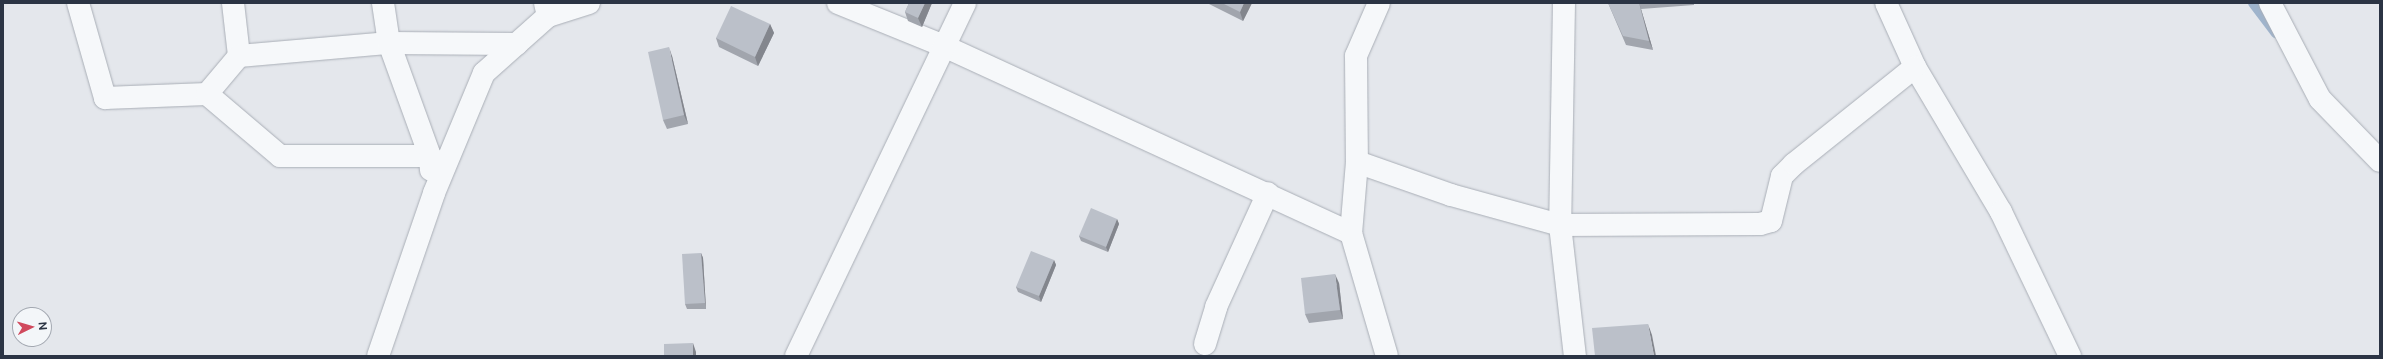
<!DOCTYPE html>
<style>
body{margin:0}
#map{position:relative;width:2383px;height:359px;overflow:hidden;background:#e4e7ec;font-family:"Public Sans",sans-serif}
div>[style]{position:absolute}
[style*='--x']{left:calc(var(--x)*1px);top:calc(var(--y)*1px);width:calc(var(--w)*1px);rotate:calc(var(--a)*1deg)}
.stream>*{height:10px;margin:-5px;padding:0 5px;transform-origin:5px;border-radius:5px;background:#9fb4cc}
.roads{filter:drop-shadow(0 0 1px #a9aeb6) drop-shadow(0 0 1px #a9aeb6)}
.street>*{height:22px;margin:-11px;padding:0 11px;transform-origin:11px;border-radius:11px;background:#f6f8fa}
.wall>*{inset:0;background:#a1a5ad}
.shaded-wall>*{inset:0;background:#83868d}
.building>*{inset:0;background:#bbc0c9}
span{translate:-50% -50%;white-space:nowrap;text-align:center;line-height:1.15;-webkit-text-stroke:3px #f3f6f9;paint-order:stroke}
.frame{position:absolute;inset:0;border:4px solid #2b3444;pointer-events:none}
.north{position:absolute;left:12px;top:307px;width:40px;height:40px;box-sizing:border-box;background:#f3f6f9;border:1px solid #a3a8b1;border-radius:50%;rotate:85deg;font-size:11px;font-weight:700;line-height:16px;text-align:center;color:#2b3444}
.north::after{content:'';display:block;margin:auto;width:14px;height:18px;background:#d0495d;clip-path:polygon(50% 0,100% 100%,50% 72%,0 100%)}
</style>
<div id="map">
<div class="stream">
<i style="--x:2253;--y:3;--w:38;--a:53"></i>
</div>
<div class="roads">
<div class="street">
<i style="--x:78;--y:3;--w:99;--a:74.1"></i>
<i style="--x:105;--y:98;--w:102;--a:-2.2"></i>
<i style="--x:207;--y:94;--w:96;--a:40.3"></i>
<i style="--x:280;--y:156;--w:150;--a:0"></i>
<i style="--x:233;--y:3;--w:53;--a:83.5"></i>
<i style="--x:239;--y:56;--w:151;--a:-5"></i>
<i style="--x:389;--y:43;--w:128;--a:0.4"></i>
<i style="--x:383;--y:3;--w:40;--a:81.5"></i>
<i style="--x:389;--y:43;--w:120;--a:70.1"></i>
<i style="--x:430;--y:156;--w:14;--a:86"></i>
<i style="--x:838;--y:3;--w:114;--a:22.1"></i>
<i style="--x:944;--y:46;--w:448;--a:24.7"></i>
<i style="--x:1379;--y:3;--w:58;--a:113.5"></i>
<i style="--x:1356;--y:56;--w:106;--a:89.5"></i>
<i style="--x:1357;--y:162;--w:71;--a:94.8"></i>
<i style="--x:1351;--y:233;--w:128;--a:73.7"></i>
<i style="--x:1564;--y:3;--w:222;--a:91"></i>
<i style="--x:1560;--y:225;--w:132;--a:83.5"></i>
<i style="--x:1886;--y:3;--w:70;--a:65.6"></i>
<i style="--x:1915;--y:67;--w:169;--a:59.3"></i>
<i style="--x:2001;--y:212;--w:160;--a:64.4"></i>
<i style="--x:2270;--y:3;--w:108;--a:62.5"></i>
<i style="--x:2320;--y:99;--w:86;--a:45.9"></i>
<i style="--x:548;--y:16;--w:43;--a:-17.6"></i>
<i style="--x:207;--y:94;--w:50;--a:-49.9"></i>
<i style="--x:1357;--y:162;--w:100;--a:19.3"></i>
<i style="--x:1451;--y:195;--w:113;--a:15.4"></i>
<i style="--x:1560;--y:225;--w:200;--a:-0.3"></i>
<i style="--x:1760;--y:224;--w:11;--a:-15"></i>
<i style="--x:1771;--y:221;--w:46;--a:-76.3"></i>
<i style="--x:1782;--y:176;--w:17;--a:-45"></i>
<i style="--x:1794;--y:164;--w:155;--a:-38.7"></i>
<i style="--x:1205;--y:344;--w:39;--a:-73"></i>
<i style="--x:1216;--y:307;--w:125;--a:-65.5"></i>
<i style="--x:378;--y:356;--w:172;--a:-71"></i>
<i style="--x:434;--y:193;--w:130;--a:-67.4"></i>
<i style="--x:484;--y:73;--w:86;--a:-41.7"></i>
<i style="--x:548;--y:16;--w:13;--a:-103"></i>
<i style="--x:796;--y:356;--w:391;--a:-64.4"></i>
</div>
</div>
<div class="wall">
<i style="clip-path:polygon(909px 3px,932px 3px,922px 27px,908px 21px,905px 12px)"></i>
<i style="clip-path:polygon(1207px 3px,1252px 3px,1243px 21px)"></i>
<i style="clip-path:polygon(1608px 3px,1694px 3px,1694px 5px,1641px 9px,1653px 50px,1626px 45px)"></i>
<i style="clip-path:polygon(770px 24px,774px 33px,758px 66px,719px 47px,716px 38px)"></i>
<i style="clip-path:polygon(672px 56px,688px 124px,667px 129px,663px 120px)"></i>
<i style="clip-path:polygon(1117px 219px,1119px 224px,1108px 252px,1081px 241px,1079px 236px)"></i>
<i style="clip-path:polygon(701px 253px,703px 258px,706px 309px,687px 309px,685px 304px)"></i>
<i style="clip-path:polygon(1054px 260px,1056px 265px,1041px 302px,1018px 292px,1016px 287px)"></i>
<i style="clip-path:polygon(1339px 283px,1343px 319px,1309px 323px,1305px 314px)"></i>
</div>
<div class="shaded-wall">
<i style="clip-path:polygon(925px 3px,932px 3px,922px 27px,918px 18px)"></i>
<i style="clip-path:polygon(1244px 3px,1252px 3px,1243px 21px,1240px 12px)"></i>
<i style="clip-path:polygon(1639px 3px,1641px 9px,1653px 50px,1649px 41px)"></i>
<i style="clip-path:polygon(770px 24px,774px 33px,758px 66px,755px 57px)"></i>
<i style="clip-path:polygon(669px 47px,672px 56px,688px 124px,684px 115px)"></i>
<i style="clip-path:polygon(1117px 219px,1119px 224px,1108px 252px,1106px 247px)"></i>
<i style="clip-path:polygon(701px 253px,703px 258px,706px 309px,705px 303px)"></i>
<i style="clip-path:polygon(1054px 260px,1056px 265px,1041px 302px,1039px 296px)"></i>
<i style="clip-path:polygon(1335px 274px,1339px 283px,1343px 319px,1340px 310px)"></i>
<i style="clip-path:polygon(1648px 324px,1652px 335px,1656px 356px,1654px 356px)"></i>
<i style="clip-path:polygon(693px 343px,696px 352px,696px 356px,693px 356px)"></i>
</div>
<div class="building">
<i style="clip-path:polygon(909px 3px,925px 3px,918px 18px,905px 12px)"></i>
<i style="clip-path:polygon(1222px 3px,1244px 3px,1240px 12px)"></i>
<i style="clip-path:polygon(1608px 3px,1639px 3px,1649px 41px,1623px 36px)"></i>
<i style="clip-path:polygon(731px 6px,770px 24px,755px 57px,716px 38px)"></i>
<i style="clip-path:polygon(669px 47px,684px 115px,663px 120px,648px 52px)"></i>
<i style="clip-path:polygon(1091px 208px,1117px 219px,1106px 247px,1079px 236px)"></i>
<i style="clip-path:polygon(1031px 251px,1054px 260px,1039px 296px,1016px 287px)"></i>
<i style="clip-path:polygon(701px 253px,705px 303px,685px 304px,682px 254px)"></i>
<i style="clip-path:polygon(1335px 274px,1340px 310px,1305px 314px,1301px 278px)"></i>
<i style="clip-path:polygon(1648px 324px,1654px 356px,1595px 356px,1592px 328px)"></i>
<i style="clip-path:polygon(693px 343px,693px 356px,664px 356px,664px 344px)"></i>
</div>
<div class="frame"></div>
<div class="north">N</div>
</div>
